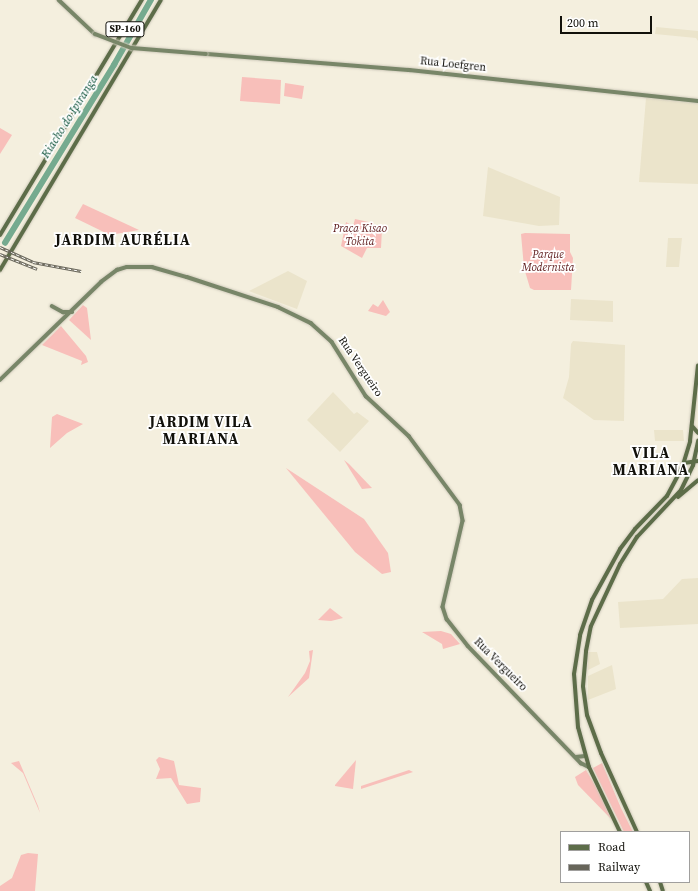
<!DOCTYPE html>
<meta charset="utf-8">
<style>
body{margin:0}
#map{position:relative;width:698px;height:891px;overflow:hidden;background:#f4efde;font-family:"Source Serif 4",serif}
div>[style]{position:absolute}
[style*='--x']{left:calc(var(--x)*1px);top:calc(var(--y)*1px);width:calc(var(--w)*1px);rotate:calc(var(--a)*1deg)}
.built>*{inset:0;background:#ebe4cb}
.green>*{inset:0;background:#f8bfba}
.river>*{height:5.5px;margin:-2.75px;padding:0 2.75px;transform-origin:2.75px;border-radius:2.75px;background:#75aa8f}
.roads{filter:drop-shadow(0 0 1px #d0cbbc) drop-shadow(0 0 1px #d0cbbc)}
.secondary>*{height:3.5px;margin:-1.75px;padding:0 1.75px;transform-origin:1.75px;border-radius:1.75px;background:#788668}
.primary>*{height:4px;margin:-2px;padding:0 2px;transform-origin:2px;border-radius:2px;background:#5d6d49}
.rail>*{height:2.5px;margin-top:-1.25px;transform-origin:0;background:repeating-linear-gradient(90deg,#fff 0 3px,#67655a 0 6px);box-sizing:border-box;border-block:1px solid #67655a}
.bridges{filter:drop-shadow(0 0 1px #d0cbbc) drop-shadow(0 0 1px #d0cbbc)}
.secondary-bridge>*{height:3.5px;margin:-1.75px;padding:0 1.75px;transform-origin:1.75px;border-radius:1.75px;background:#788668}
span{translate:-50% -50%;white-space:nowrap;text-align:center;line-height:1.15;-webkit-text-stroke:3.5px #fff;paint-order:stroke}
.shield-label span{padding:1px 3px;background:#fff;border:1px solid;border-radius:3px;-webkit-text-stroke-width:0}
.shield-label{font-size:10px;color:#11100a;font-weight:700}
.street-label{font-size:11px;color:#11100a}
.park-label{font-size:11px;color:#5d1a1b;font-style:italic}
.water-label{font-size:12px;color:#074d34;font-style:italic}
.district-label{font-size:15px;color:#11100a;font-weight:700;letter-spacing:1px}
.legend{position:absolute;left:560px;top:831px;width:130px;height:52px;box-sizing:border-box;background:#fff;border:1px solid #a09f9d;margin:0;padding:5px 7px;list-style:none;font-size:12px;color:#11100a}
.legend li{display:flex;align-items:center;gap:8px;height:20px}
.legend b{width:20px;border:1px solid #a09f9d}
.scale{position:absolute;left:560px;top:16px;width:92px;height:18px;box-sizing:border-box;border:2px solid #11100a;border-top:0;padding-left:5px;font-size:12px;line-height:14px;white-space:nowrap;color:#11100a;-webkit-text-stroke:3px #fff;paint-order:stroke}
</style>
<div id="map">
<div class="built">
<i style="clip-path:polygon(656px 27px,698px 31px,698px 41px,696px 38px,655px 34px)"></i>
<i style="clip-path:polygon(646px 98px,698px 103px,698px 184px,639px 182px)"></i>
<i style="clip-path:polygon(488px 167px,560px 197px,559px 225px,539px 226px,483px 216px)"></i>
<i style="clip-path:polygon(668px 238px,682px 238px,679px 267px,666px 267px)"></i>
<i style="clip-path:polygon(288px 271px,307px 281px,297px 309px,249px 291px)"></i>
<i style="clip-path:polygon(571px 299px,613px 301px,613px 322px,570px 320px)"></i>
<i style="clip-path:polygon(573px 341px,625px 345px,624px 421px,594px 420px,563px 398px,569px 377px,571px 344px)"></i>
<i style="clip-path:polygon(333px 392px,354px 414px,357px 412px,369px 421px,340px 452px,307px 420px)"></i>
<i style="clip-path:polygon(654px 430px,683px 430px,684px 441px,655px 441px)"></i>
<i style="clip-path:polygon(698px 578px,698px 624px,620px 628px,618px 602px,663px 599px,682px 579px)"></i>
<i style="clip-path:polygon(588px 652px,597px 652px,600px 664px,588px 670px)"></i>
<i style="clip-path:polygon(612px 665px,616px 689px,588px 700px,588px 676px)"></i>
</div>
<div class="green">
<i style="clip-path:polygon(242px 77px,281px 80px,280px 104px,240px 101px)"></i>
<i style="clip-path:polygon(285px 83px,304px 86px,302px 99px,284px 96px)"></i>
<i style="clip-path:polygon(0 128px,12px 135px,0 154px)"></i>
<i style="clip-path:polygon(83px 204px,124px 223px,139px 230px,110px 235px,75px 218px)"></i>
<i style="clip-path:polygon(355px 219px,373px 223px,374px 229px,382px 229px,381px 248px,367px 248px,362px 258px,341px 246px,346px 222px,353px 226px)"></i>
<i style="clip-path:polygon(525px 233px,570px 234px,570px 252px,573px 258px,571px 290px,534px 290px,530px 288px,524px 268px,521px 234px)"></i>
<i style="clip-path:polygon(383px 300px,390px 312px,386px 316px,368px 311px,373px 304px,378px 307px)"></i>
<i style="clip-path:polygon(83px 305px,87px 308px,91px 340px,69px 320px)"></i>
<i style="clip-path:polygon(61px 326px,86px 356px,88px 362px,81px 365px,82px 361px,42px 345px)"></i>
<i style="clip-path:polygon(57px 414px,83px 424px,67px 433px,50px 448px,52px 417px)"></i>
<i style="clip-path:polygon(344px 460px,349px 464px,372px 488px,362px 489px)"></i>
<i style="clip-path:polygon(286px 468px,364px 519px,388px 553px,391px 572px,382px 574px,355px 552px)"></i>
<i style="clip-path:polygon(330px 608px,343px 618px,331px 621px,318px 620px)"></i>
<i style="clip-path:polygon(441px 631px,451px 634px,460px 644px,443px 649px,442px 644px,422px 632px)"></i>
<i style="clip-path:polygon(313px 650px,309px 678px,288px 697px,305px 673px,310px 661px,309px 651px)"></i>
<i style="clip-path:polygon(159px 757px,174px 761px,179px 785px,201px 788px,200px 802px,187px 804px,171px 778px,156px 779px,160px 769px,156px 760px)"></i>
<i style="clip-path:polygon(356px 760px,353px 789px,335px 786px,335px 785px)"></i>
<i style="clip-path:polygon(19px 761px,38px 806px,40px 813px,23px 773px,11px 763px)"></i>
<i style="clip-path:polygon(602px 763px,621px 808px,633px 832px,624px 832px,593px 768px)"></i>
<i style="clip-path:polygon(409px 770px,413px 772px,361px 789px,361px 786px)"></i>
<i style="clip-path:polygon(586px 770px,598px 790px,612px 820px,578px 785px,575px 777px)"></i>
<i style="clip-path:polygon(28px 853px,38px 854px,35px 891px,0 891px,0 886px,12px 878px,21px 855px)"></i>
</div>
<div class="river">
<i style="--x:5;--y:243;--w:209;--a:-58.5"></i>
<i style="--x:114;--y:65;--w:75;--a:-60.4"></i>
</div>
<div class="roads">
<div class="secondary">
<i style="--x:59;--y:0;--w:50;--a:43.4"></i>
<i style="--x:206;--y:54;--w:204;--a:4.5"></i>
<i style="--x:409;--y:70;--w:291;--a:6.1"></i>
<i style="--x:52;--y:306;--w:13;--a:29"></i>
<i style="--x:63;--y:312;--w:9;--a:0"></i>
<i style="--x:0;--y:380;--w:141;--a:-44.1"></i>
<i style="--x:101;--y:282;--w:20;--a:-37"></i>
<i style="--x:117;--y:270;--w:10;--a:-17"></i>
<i style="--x:127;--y:267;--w:25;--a:0"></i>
<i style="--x:152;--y:267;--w:36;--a:16"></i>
<i style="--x:187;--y:277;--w:96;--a:18.2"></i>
<i style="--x:278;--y:307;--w:37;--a:26"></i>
<i style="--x:311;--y:323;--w:28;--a:42"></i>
<i style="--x:332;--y:342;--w:64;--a:57.8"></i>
<i style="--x:366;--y:396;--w:59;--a:42.9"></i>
<i style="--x:409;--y:436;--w:86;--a:53.5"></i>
<i style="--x:460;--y:505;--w:16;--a:79"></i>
<i style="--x:463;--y:521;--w:88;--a:103.1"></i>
<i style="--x:443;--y:607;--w:13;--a:72"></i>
<i style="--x:447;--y:619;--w:34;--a:52"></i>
<i style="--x:468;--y:646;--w:163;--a:46"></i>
<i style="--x:581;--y:763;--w:9;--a:27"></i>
<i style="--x:576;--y:757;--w:9;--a:-6"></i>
</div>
<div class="primary">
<i style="--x:0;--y:235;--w:275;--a:-58.9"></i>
<i style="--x:0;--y:270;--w:314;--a:-59.2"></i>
<i style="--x:692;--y:426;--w:9;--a:49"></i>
<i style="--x:684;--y:463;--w:14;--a:-8"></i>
<i style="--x:678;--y:497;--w:26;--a:-40"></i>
<i style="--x:620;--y:832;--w:72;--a:-115.5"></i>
<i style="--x:589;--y:767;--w:41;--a:-105.4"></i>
<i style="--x:578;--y:727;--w:53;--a:-94.3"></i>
<i style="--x:574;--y:674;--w:39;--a:-81"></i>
<i style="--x:580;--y:635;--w:37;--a:-71"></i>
<i style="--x:592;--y:600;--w:58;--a:-61.2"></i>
<i style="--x:620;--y:549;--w:25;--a:-53"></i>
<i style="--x:635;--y:529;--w:46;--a:-45.9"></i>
<i style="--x:667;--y:496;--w:32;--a:-62"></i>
<i style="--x:682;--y:468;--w:28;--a:-73"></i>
<i style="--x:690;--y:441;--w:76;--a:-84"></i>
<i style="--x:637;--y:832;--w:87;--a:-114.5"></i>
<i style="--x:601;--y:753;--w:40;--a:-110.2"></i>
<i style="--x:587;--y:715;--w:29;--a:-98"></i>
<i style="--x:583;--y:686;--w:35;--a:-85"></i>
<i style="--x:586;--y:651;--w:25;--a:-79"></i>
<i style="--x:591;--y:626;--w:68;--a:-64.9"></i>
<i style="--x:620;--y:564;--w:32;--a:-58"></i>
<i style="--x:637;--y:537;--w:64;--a:-46.9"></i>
<i style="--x:681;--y:490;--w:28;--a:-64"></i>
<i style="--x:693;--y:465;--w:25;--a:-78"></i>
<i style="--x:646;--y:882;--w:10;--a:66"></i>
<i style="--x:660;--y:882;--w:9;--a:72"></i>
</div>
</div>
<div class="rail">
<i style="--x:0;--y:247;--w:36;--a:24"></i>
<i style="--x:33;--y:262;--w:49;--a:10.6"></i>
<i style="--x:0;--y:254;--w:40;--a:22"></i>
</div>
<div class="bridges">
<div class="secondary-bridge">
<i style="--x:95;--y:34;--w:40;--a:21"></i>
<i style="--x:132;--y:48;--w:74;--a:4.6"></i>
</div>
</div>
<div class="shield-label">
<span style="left:125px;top:29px">SP-160</span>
</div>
<div class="street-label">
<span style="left:453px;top:65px;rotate:6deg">Rua Loefgren</span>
<span style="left:360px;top:367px;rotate:56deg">Rua Vergueiro</span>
<span style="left:500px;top:665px;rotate:45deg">Rua Vergueiro</span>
</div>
<div class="park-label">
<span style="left:360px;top:236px">Praça Kisao<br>Tokita</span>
<span style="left:548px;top:262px">Parque<br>Modernista</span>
</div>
<div class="water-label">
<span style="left:70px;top:117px;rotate:-58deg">Riacho do Ipiranga</span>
</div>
<div class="district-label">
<span style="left:123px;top:240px">JARDIM AURÉLIA</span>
<span style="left:201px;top:430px">JARDIM VILA<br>MARIANA</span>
<span style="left:651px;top:461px">VILA<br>MARIANA</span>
</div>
<ul class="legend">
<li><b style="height:5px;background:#5d6d49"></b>Road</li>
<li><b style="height:5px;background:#67655a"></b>Railway</li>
</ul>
<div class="scale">200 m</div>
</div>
